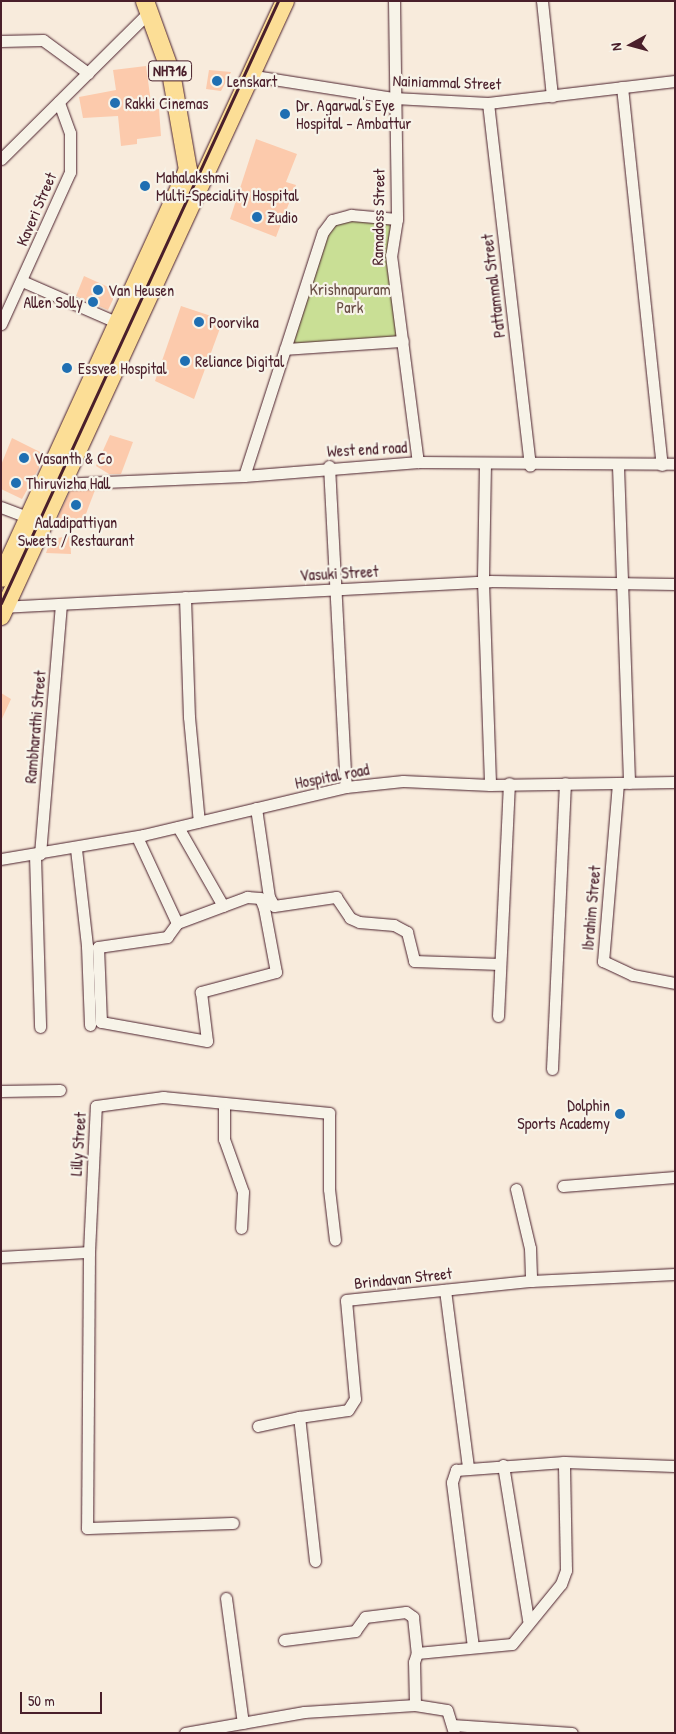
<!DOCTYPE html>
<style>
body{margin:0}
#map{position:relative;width:676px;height:1734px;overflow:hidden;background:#f8ebdc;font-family:"Patrick Hand",sans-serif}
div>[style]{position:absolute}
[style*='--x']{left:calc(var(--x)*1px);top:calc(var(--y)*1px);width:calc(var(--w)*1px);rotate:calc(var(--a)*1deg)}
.green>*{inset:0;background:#c9df95}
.building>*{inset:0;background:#fccaac}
.roads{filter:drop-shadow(0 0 1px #4a1f2b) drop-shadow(0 0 1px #4a1f2b)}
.minor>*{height:11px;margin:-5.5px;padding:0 5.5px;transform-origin:5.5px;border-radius:5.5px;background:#f7f3e8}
.trunk>*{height:18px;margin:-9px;padding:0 9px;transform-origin:9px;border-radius:9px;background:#fcde96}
.rail>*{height:3px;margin:-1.5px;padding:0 1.5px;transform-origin:1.5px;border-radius:1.5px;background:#4a1f2b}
.dots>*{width:14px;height:14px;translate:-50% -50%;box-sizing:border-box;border:2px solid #f7f3e8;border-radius:50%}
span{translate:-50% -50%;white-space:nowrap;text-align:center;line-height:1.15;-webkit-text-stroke:4.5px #f7f3e8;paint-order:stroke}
.shield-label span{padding:1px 4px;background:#f7f3e8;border:1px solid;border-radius:4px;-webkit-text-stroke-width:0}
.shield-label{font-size:15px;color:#4a1f2b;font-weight:700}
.poi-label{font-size:16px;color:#4a1f2b}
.left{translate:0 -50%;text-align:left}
.right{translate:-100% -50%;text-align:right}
.street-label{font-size:16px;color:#4a1f2b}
.park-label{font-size:16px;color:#6a4f46}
.frame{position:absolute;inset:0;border:2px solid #4a1f2b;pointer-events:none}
.north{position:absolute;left:606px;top:20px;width:50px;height:50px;-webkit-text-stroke:4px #f7f3e8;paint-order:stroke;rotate:263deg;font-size:14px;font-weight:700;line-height:20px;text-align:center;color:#4a1f2b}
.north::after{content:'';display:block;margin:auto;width:18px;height:22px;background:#4a1f2b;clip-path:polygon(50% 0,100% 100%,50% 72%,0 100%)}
.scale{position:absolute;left:20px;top:1692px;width:82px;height:22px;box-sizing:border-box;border:2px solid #4a1f2b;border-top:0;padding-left:6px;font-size:15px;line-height:18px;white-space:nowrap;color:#4a1f2b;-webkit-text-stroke:4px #f7f3e8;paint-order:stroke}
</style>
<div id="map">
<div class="green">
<i style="clip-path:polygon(349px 218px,393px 222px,399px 339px,290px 346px,324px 238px,333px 225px)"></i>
</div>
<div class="building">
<i style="clip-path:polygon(146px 66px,152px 110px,159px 109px,161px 136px,137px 139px,137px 144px,121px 146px,118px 116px,83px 118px,79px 97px,116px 90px,113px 70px)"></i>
<i style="clip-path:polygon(209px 70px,231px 72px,221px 91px,206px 89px)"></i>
<i style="clip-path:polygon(256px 139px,297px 154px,286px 182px,296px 185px,276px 237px,230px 219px)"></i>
<i style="clip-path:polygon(84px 276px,117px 291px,108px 310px,76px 296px)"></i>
<i style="clip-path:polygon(181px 306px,223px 320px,194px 399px,155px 381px)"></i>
<i style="clip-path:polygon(110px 435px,133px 442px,121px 474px,109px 474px,96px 466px)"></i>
<i style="clip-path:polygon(12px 438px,46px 455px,22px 499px,1px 489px,1px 465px)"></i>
<i style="clip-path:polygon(95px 490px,81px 527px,56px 522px,70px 491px)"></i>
<i style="clip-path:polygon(70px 536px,71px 554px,46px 553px,51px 539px)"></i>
<i style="clip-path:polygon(1px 693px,11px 699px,1px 721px)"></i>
</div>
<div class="roads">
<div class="minor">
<i style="--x:394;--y:1;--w:218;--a:89.2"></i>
<i style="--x:397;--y:219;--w:36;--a:99"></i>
<i style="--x:391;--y:255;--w:209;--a:82.6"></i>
<i style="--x:542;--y:1;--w:96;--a:84"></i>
<i style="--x:1;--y:41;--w:42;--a:-1.4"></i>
<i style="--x:43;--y:40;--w:56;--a:36.3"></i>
<i style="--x:248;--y:75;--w:148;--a:9"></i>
<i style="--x:394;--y:98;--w:94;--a:3"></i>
<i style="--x:488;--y:103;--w:188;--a:-6.7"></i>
<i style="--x:622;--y:87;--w:380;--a:84"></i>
<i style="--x:488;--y:103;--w:365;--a:83.4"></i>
<i style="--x:1;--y:159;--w:209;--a:-44.8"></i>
<i style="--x:22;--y:281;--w:105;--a:23.6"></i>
<i style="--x:1;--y:324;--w:167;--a:-65.6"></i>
<i style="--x:70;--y:172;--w:39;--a:-90"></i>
<i style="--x:70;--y:133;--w:33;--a:-110"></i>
<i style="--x:285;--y:349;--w:118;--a:-3.9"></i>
<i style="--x:485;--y:463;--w:119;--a:91"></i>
<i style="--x:483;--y:582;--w:203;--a:88"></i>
<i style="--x:329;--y:466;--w:321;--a:87"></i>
<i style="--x:618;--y:466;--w:317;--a:88"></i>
<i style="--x:244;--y:476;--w:256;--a:-72.1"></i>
<i style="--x:323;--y:232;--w:15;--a:-53"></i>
<i style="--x:332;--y:220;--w:20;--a:-15"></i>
<i style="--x:351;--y:215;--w:46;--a:5"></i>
<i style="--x:58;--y:484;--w:186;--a:-2.5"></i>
<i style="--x:244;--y:476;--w:175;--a:-4.6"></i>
<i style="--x:418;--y:462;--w:257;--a:0.4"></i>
<i style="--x:1;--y:507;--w:30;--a:21"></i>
<i style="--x:185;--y:597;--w:120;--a:88.1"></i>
<i style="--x:189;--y:717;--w:105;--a:84.6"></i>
<i style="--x:1;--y:607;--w:490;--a:-3"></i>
<i style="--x:490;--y:581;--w:185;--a:0.9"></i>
<i style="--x:618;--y:783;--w:179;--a:94.8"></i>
<i style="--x:603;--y:961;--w:33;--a:25"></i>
<i style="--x:633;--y:975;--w:43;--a:10.8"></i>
<i style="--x:256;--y:808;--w:90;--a:81.7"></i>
<i style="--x:269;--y:897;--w:10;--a:61"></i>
<i style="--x:274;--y:906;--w:63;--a:-8.3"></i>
<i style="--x:336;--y:897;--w:25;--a:56"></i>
<i style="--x:350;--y:918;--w:10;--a:24"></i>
<i style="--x:359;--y:922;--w:35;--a:5"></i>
<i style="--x:394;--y:925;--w:15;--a:28"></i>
<i style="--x:407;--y:932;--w:30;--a:76"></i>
<i style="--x:414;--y:961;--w:86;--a:2"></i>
<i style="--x:178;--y:827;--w:91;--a:60.3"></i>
<i style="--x:137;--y:837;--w:95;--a:65.1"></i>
<i style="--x:76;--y:849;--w:98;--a:83.5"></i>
<i style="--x:87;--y:946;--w:79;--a:87.8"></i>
<i style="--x:40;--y:854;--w:251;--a:-85.2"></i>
<i style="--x:35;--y:855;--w:172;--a:88.3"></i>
<i style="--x:1;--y:859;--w:144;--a:-9.6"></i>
<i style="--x:143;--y:835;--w:209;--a:-13.3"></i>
<i style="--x:346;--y:787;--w:57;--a:-6"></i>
<i style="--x:403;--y:781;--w:87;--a:2.6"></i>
<i style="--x:490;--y:785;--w:185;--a:-0.9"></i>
<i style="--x:247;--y:897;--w:13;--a:4"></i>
<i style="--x:260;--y:898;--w:11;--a:68"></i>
<i style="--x:264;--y:908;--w:65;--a:79.4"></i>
<i style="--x:276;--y:972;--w:78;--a:165.1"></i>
<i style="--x:201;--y:992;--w:49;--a:83"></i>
<i style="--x:207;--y:1041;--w:108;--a:-169.8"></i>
<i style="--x:101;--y:1022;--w:75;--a:-92.3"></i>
<i style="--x:98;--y:947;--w:70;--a:-8.2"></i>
<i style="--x:167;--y:937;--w:17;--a:-54"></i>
<i style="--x:177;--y:923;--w:75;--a:-20.4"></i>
<i style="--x:498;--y:1016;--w:233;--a:-87.3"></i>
<i style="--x:552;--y:1069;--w:286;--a:-87.4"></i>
<i style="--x:1;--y:1091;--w:59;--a:-1"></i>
<i style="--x:224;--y:1103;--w:36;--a:90"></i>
<i style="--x:224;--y:1139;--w:56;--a:70.3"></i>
<i style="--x:243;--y:1192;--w:36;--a:93"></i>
<i style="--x:563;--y:1186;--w:112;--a:-4.6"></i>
<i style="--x:516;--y:1189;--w:61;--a:76.7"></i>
<i style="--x:530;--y:1248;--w:33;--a:88"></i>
<i style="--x:531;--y:1281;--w:144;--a:-2.8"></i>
<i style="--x:89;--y:1252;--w:146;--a:-87.3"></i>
<i style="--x:96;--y:1106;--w:68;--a:-7.7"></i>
<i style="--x:163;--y:1097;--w:167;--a:5.5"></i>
<i style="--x:329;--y:1113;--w:76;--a:90"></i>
<i style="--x:329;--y:1189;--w:51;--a:83.3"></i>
<i style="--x:1;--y:1257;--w:88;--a:-3.3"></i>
<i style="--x:89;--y:1252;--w:276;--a:90.4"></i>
<i style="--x:87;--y:1528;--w:146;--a:-2"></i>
<i style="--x:445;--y:1290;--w:178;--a:82.6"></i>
<i style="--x:258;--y:1426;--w:42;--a:-12.4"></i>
<i style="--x:503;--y:1465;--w:157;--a:80.8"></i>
<i style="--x:315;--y:1561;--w:145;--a:-96.3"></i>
<i style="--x:299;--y:1417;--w:49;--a:-8.1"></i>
<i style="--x:348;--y:1410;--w:13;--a:-58"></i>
<i style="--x:355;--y:1399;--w:99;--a:-95.2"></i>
<i style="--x:346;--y:1300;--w:186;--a:-5.9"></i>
<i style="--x:226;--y:1598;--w:126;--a:82.3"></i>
<i style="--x:284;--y:1640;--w:72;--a:-7.2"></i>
<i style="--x:355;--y:1631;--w:17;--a:-54"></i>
<i style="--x:365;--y:1617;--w:41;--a:-7"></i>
<i style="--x:406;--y:1612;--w:9;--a:36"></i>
<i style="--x:413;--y:1617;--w:36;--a:84"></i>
<i style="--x:473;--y:1647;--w:166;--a:-97.3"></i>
<i style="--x:452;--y:1482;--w:13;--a:-72"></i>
<i style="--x:456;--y:1470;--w:108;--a:-4.2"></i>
<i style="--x:564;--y:1462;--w:111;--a:2.1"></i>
<i style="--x:415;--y:1705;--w:43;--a:-91.3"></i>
<i style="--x:414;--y:1662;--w:9;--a:-72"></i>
<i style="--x:417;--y:1653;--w:95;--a:-5.4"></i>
<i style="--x:512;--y:1644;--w:77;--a:-50.8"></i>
<i style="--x:561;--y:1584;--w:15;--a:-70"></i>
<i style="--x:566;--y:1570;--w:108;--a:-91.1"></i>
<i style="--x:452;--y:1725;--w:120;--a:3.8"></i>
<i style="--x:185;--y:1733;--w:121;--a:-10"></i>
<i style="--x:304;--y:1712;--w:111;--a:-3.6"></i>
<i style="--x:415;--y:1705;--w:32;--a:9"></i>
<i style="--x:447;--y:1710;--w:24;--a:73"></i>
</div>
<div class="trunk">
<i style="--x:1;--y:578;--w:449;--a:-65.4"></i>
<i style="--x:188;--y:170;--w:98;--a:-99.9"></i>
<i style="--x:171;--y:73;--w:77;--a:-109.9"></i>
<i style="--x:1;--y:616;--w:677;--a:-65.21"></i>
</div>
</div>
<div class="rail">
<i style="--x:1;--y:603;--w:663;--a:-65.29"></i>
</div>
<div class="dots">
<i style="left:217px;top:81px;background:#1f6fb2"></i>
<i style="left:115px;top:103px;background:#1f6fb2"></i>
<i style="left:285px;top:114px;background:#1f6fb2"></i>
<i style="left:145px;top:186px;background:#1f6fb2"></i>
<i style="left:257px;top:217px;background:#1f6fb2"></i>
<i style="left:98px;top:290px;background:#1f6fb2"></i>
<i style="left:93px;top:302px;background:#1f6fb2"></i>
<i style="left:199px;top:322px;background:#1f6fb2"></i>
<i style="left:185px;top:361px;background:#1f6fb2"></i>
<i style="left:67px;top:368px;background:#1f6fb2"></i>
<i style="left:24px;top:458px;background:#1f6fb2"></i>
<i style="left:16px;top:483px;background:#1f6fb2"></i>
<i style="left:76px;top:505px;background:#1f6fb2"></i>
<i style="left:620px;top:1114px;background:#1f6fb2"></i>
</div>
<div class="shield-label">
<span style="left:170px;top:71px">NH716</span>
</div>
<div class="poi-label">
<span class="left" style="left:227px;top:81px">Lenskart</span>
<span class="left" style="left:125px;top:103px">Rakki Cinemas</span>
<span class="left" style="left:296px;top:114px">Dr. Agarwal's Eye<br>Hospital - Ambattur</span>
<span class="left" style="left:156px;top:186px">Mahalakshmi<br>Multi-Speciality Hospital</span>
<span class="left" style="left:267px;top:217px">Zudio</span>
<span class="left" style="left:108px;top:290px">Van Heusen</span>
<span class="right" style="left:83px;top:302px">Allen Solly</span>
<span class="left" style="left:209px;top:322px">Poorvika</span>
<span class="left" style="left:195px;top:361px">Reliance Digital</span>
<span class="left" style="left:78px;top:368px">Essvee Hospital</span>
<span class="left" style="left:34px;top:458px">Vasanth &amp; Co</span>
<span class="left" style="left:26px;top:483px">Thiruvizha Hall</span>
<span style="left:76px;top:531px">Aaladipattiyan<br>Sweets / Restaurant</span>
<span class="right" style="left:610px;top:1114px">Dolphin<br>Sports Academy</span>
</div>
<div class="street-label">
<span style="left:447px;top:82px;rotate:2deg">Nainiammal Street</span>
<span style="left:36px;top:209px;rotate:-67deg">Kaveri Street</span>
<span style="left:378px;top:217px;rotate:-89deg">Ramadoss Street</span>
<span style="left:493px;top:286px;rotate:-97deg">Pattammal Street</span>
<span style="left:367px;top:449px;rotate:-3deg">West end road</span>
<span style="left:339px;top:573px;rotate:-3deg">Vasuki Street</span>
<span style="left:35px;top:727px;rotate:-85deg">Rambharathi Street</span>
<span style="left:332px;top:776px;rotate:-11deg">Hospital road</span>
<span style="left:591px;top:908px;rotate:-85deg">Ibrahim Street</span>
<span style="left:78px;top:1144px;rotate:-86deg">Lilly Street</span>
<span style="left:403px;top:1278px;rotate:-6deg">Brindavan Street</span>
</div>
<div class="park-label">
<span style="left:350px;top:298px">Krishnapuram<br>Park</span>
</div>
<div class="frame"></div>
<div class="north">N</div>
<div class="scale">50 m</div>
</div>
